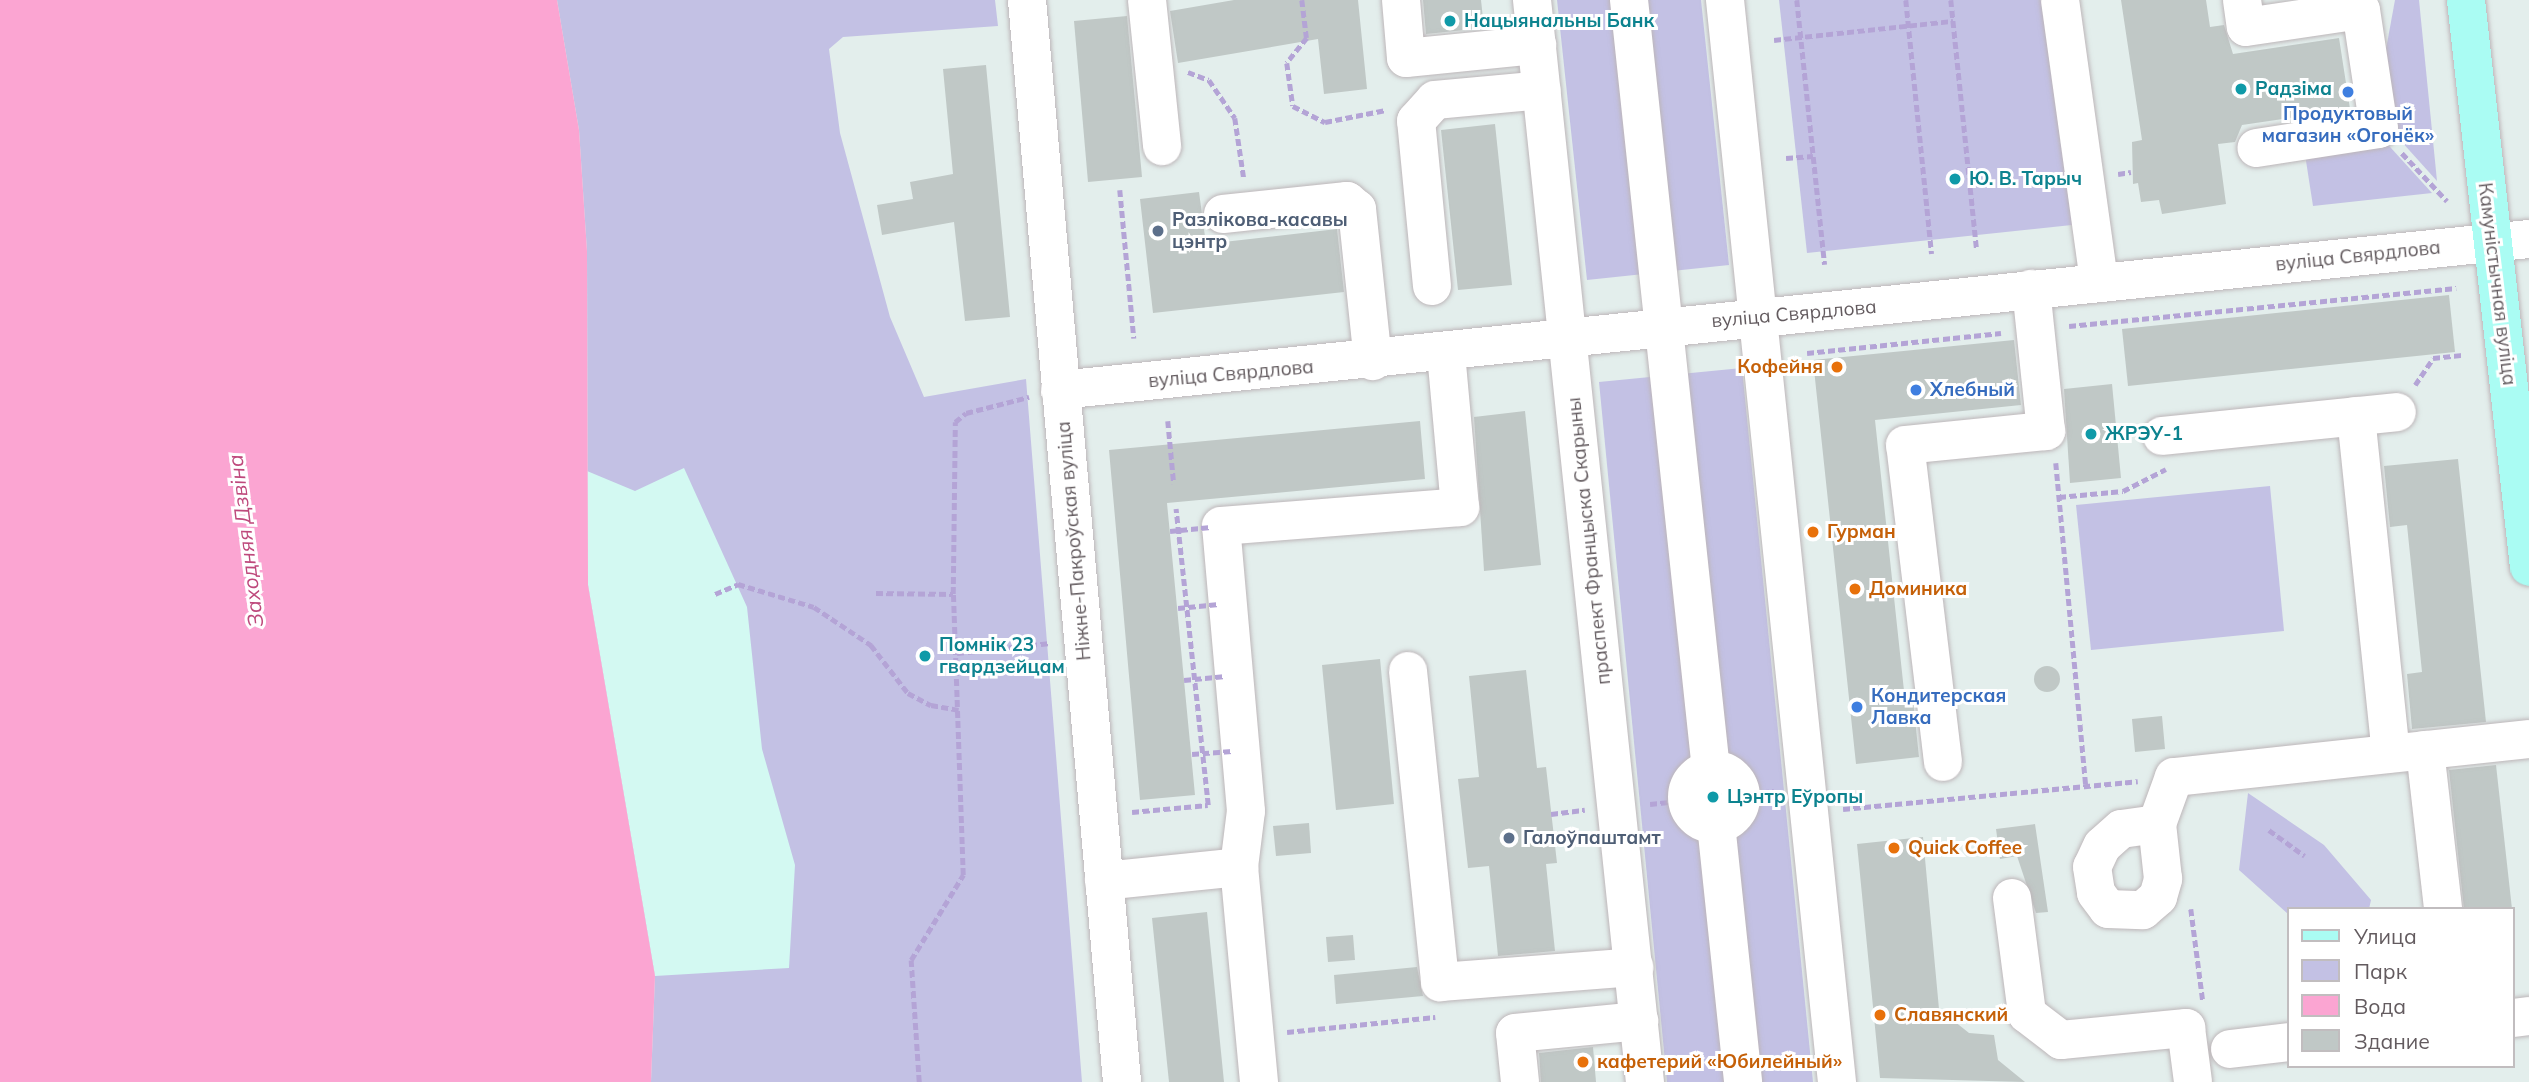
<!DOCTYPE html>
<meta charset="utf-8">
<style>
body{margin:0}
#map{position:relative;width:2529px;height:1082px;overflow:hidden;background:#e3eeec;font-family:Mulish,sans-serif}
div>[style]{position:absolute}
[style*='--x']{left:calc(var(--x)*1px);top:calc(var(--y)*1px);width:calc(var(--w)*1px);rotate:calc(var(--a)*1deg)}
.green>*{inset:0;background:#c3c1e4}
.sand>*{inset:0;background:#d3f9f2}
.water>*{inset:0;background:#fba5d2}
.building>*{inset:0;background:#c0c8c6}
.round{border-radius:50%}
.path>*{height:4.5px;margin-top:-2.25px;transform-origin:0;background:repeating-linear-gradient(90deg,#b4a4d6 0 7px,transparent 0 10.5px)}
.roads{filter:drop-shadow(0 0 2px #bdb6b9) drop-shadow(0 0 2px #bdb6b9)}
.minor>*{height:38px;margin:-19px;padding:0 19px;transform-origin:19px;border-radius:19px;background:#fff}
.minor>.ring{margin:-19px;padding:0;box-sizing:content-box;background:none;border:38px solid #fff;border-radius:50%}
.major>*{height:38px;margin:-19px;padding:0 19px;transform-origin:19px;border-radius:19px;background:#aafcf3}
.path-bridge>*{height:4.5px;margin-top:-2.25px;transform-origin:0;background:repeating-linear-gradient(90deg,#b4a4d6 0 7px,transparent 0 10.5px)}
.dots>*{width:19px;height:19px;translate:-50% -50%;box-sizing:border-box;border:4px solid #fff;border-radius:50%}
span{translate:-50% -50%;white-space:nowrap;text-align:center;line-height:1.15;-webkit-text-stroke:6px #fff;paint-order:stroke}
.culture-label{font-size:19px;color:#0d838f;font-weight:700}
.left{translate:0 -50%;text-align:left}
.shop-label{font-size:19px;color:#366cbe;font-weight:700}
.service-label{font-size:19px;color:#4e5e75;font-weight:700}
.street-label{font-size:19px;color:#635b5f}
.food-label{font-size:19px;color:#c56008;font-weight:700}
.right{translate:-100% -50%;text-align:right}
.water-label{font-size:21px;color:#be497c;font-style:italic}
.legend{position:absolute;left:2287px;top:907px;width:228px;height:161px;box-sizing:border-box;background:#fff;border:2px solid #c1bdbf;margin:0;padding:9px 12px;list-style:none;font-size:21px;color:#635b5f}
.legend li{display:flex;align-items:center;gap:14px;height:35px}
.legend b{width:35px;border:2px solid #c1bdbf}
</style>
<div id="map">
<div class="green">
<i style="clip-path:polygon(557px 0,995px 0,998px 26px,843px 37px,829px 49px,840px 133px,890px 317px,924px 397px,1026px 379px,1082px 1082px,651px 1082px,655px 976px,588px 585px,587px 251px,579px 130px)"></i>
<i style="clip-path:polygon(1557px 0,1701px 0,1729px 265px,1587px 280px)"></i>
<i style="clip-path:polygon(1779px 0,2050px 0,2081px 224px,1807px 253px)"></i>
<i style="clip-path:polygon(2395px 0,2419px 0,2437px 181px,2391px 130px,2382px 71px)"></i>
<i style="clip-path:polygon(2381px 137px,2432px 193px,2313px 206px,2304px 148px)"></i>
<i style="clip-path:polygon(1742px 368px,1813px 1082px,1667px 1082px,1599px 382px)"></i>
<i style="clip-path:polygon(2270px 486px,2284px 631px,2091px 650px,2076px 505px)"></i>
<i style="clip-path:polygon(2248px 793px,2324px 845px,2371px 900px,2369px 909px,2289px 909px,2289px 915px,2239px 870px)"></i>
</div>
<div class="sand">
<i style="clip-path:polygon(684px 468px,747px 607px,762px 749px,795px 865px,789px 968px,655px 976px,588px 585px,587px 471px,635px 491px)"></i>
</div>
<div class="water">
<i style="clip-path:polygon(0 0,557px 0,579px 130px,587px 251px,588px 585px,655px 976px,651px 1082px,0 1082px)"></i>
</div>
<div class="building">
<i style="clip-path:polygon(1234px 0,1358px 0,1367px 89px,1324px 94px,1318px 39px,1178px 63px,1170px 11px)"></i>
<i style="clip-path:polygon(1423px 0,1481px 0,1484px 28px,1426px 34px)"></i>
<i style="clip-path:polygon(2121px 0,2206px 0,2210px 27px,2224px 25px,2233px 54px,2339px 38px,2350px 109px,2242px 125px,2235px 142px,2218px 144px,2226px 204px,2162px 214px,2159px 200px,2141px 202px,2138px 183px,2133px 184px,2132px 142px,2142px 140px)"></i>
<i style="clip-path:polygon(1127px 16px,1142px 177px,1088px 182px,1074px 21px)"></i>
<i style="clip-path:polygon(986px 65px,1010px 317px,965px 321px,954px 222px,882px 235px,877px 205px,913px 199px,910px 182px,953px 174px,943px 69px)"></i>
<i style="clip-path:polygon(1495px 124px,1512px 285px,1458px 290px,1441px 130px)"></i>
<i style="clip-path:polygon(1199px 192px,1206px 244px,1337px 229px,1344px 292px,1153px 313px,1140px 199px)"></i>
<i style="clip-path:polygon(2449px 295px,2455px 352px,2128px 386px,2122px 329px)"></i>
<i style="clip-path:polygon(2014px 340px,2021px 405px,1875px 420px,1905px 700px,1913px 700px,1919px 757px,1856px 764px,1813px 360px)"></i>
<i style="clip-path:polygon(2112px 384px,2121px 478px,2070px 483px,2064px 389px)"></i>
<i style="clip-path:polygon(1525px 411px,1541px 565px,1484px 571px,1474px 417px)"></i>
<i style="clip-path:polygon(1420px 421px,1425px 479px,1167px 503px,1195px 795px,1140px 800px,1109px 450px)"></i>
<i style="clip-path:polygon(2458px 459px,2486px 722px,2412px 729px,2407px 674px,2422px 672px,2407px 525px,2390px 527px,2384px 466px)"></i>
<i style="clip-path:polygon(1380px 659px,1394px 804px,1336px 810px,1322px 665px)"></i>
<i class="round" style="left:2034px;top:666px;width:26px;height:26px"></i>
<i style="clip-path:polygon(1526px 670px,1537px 768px,1546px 767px,1557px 863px,1546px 864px,1555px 951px,1498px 956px,1489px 866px,1468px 868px,1458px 779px,1479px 777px,1469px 676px)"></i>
<i style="clip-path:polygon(2162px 716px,2165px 749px,2135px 752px,2132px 719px)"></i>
<i style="clip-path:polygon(2496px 765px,2512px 909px,2464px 909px,2449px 770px)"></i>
<i style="clip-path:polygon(1309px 823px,1311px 853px,1276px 856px,1273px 826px)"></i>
<i style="clip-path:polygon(2035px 824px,2048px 912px,2036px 913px,2017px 856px,2000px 859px,1996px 829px)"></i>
<i style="clip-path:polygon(1923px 837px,1939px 1009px,1969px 1033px,1994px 1035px,1998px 1060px,2025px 1082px,1880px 1078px,1857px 844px)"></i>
<i style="clip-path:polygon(1207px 912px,1224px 1082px,1169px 1082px,1152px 918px)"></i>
<i style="clip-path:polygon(1353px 935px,1355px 960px,1328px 962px,1326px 937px)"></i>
<i style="clip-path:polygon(1417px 967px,1423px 996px,1336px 1004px,1334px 975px)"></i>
<i style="clip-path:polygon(1593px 1047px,1596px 1082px,1541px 1082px,1539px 1053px)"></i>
</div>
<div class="path">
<i style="--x:1302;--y:0;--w:38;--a:83"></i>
<i style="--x:1307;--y:38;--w:32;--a:129"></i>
<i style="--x:1287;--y:63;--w:43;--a:82.1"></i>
<i style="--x:1293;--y:106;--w:36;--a:27"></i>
<i style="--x:1325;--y:122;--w:62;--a:-11.1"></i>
<i style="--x:1797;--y:0;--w:266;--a:84"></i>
<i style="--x:1906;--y:0;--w:255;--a:84.2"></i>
<i style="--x:1951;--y:0;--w:251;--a:84.1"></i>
<i style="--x:1774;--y:40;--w:180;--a:-6.1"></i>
<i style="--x:1188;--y:72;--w:22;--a:21"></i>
<i style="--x:1209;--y:80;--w:46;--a:55.6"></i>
<i style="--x:1235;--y:118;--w:62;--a:81.6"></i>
<i style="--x:2402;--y:153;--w:66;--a:46.8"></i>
<i style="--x:1786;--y:158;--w:27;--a:-4"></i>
<i style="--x:2118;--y:174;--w:13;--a:-9"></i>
<i style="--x:1120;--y:190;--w:149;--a:84.6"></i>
<i style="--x:2069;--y:326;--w:389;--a:-5.6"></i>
<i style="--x:1807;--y:353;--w:195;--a:-5.9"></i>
<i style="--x:2415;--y:385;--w:32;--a:-56"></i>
<i style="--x:2433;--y:358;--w:30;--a:-6"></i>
<i style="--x:1168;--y:421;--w:63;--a:84.6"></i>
<i style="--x:2056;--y:463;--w:324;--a:84.7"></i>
<i style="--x:2059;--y:497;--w:64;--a:-5.4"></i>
<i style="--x:2123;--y:491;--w:48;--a:-27.1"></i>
<i style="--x:876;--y:593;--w:77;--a:0.7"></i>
<i style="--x:715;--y:594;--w:25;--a:-23"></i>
<i style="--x:738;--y:584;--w:79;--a:16.8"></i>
<i style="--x:814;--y:607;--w:69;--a:33.7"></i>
<i style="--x:871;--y:645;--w:61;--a:52.4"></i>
<i style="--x:908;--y:693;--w:26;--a:28"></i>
<i style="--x:931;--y:705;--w:28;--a:10"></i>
<i style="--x:957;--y:653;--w:94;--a:-6.1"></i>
<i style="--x:1741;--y:794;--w:33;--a:-5"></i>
<i style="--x:1650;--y:804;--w:37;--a:-6"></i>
<i style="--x:1843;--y:809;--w:296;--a:-5.4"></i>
<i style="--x:1132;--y:812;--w:76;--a:-5.3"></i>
<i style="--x:1208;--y:805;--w:298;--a:-96.2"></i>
<i style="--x:1551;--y:814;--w:34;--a:-7"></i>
<i style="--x:2269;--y:830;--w:44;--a:35.8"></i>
<i style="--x:2191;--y:909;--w:93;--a:82.6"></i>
<i style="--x:1287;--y:1032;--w:149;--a:-5.8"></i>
<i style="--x:919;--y:1082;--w:122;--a:-93.8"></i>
<i style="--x:911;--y:960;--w:100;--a:-58.5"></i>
<i style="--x:963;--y:875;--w:281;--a:-92"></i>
<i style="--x:953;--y:594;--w:172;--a:-89.3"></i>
<i style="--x:955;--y:422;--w:14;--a:-39"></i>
<i style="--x:966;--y:413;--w:65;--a:-14.3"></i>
</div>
<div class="roads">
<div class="minor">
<i style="--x:1027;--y:0;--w:1086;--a:84.98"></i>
<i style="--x:1147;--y:0;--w:147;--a:84.1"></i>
<i style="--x:1401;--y:0;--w:58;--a:85.1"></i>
<i style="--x:1406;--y:58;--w:132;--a:-5.7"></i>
<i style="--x:1532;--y:0;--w:1088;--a:84.04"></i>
<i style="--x:1629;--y:0;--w:774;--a:83.92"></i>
<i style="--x:1725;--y:0;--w:1088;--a:84.09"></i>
<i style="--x:2060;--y:0;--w:285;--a:82.1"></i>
<i style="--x:2242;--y:0;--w:27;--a:82"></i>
<i style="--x:2246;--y:27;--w:116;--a:-8.4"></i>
<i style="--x:2361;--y:10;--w:120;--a:81.4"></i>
<i style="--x:2379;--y:129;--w:124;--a:171.2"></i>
<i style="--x:1223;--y:214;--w:125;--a:-6"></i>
<i style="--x:1347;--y:201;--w:13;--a:39"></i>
<i style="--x:1357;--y:209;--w:153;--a:84"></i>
<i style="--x:1432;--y:286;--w:166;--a:-95.5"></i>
<i style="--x:1416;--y:121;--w:28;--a:-48"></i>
<i style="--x:1435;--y:100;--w:107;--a:-5.3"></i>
<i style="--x:1060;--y:390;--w:1477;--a:-5.87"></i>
<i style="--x:2356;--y:416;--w:339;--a:84.1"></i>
<i style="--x:2162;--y:436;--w:236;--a:-5.8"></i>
<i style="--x:1408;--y:671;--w:313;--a:84.1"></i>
<i style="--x:1440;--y:982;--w:195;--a:-4.4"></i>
<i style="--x:2425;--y:750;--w:160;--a:83.5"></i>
<i style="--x:1943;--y:762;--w:319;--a:-96.8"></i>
<i style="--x:1905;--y:445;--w:142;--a:-5.7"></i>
<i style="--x:2046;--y:431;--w:143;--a:-96"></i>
<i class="ring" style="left:1687px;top:770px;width:16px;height:16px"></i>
<i style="--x:1716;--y:824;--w:259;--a:84"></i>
<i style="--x:2157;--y:824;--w:36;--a:172"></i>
<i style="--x:2121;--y:829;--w:25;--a:138"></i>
<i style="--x:2102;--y:846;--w:23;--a:115"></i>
<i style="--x:2092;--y:867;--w:26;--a:81"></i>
<i style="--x:2096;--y:893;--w:20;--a:53"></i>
<i style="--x:2108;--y:909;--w:35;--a:2"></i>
<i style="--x:2143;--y:910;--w:20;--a:-41"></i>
<i style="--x:2158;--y:897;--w:19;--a:-74"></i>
<i style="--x:2163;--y:879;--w:55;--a:-96.2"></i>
<i style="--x:2157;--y:824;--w:50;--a:-70.1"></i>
<i style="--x:2174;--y:777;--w:357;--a:-6.1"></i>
<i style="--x:1104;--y:881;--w:136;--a:-5.9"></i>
<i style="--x:2012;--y:898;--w:117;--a:82.6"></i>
<i style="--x:2027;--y:1014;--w:43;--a:37.4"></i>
<i style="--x:2061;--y:1040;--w:126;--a:-5.5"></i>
<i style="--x:2186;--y:1028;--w:54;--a:82.6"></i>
<i style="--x:2513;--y:1018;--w:16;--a:-7"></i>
<i style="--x:2230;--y:1049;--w:59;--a:-6.8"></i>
<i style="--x:1259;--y:1082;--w:216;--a:-95.3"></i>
<i style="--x:1239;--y:867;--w:56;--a:-82.9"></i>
<i style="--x:1246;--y:811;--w:286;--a:-95"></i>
<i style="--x:1221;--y:526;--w:240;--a:-4.5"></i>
<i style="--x:1460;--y:507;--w:154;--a:-95.2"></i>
<i style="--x:1520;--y:1082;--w:49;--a:-95.8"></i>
<i style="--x:1515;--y:1033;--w:125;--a:-5.5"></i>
</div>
<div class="major">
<i style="--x:2466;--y:0;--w:570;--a:83.66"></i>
</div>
</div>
<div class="path-bridge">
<i style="--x:1170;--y:531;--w:41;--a:-5.6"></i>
<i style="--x:1178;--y:608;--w:41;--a:-5.6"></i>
<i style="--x:1184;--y:680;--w:42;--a:-5.4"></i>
<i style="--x:1192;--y:754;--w:40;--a:-4.3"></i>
</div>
<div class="dots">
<i style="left:1450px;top:21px;background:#0f9aa8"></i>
<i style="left:2241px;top:89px;background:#0f9aa8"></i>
<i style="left:2348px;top:92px;background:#3f7fe0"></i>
<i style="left:1955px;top:179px;background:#0f9aa8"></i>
<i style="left:1158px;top:231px;background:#5c6f8a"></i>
<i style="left:1837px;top:367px;background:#e8710a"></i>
<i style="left:1916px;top:390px;background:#3f7fe0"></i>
<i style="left:2091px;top:434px;background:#0f9aa8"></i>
<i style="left:1813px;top:532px;background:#e8710a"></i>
<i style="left:1855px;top:589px;background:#e8710a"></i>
<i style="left:925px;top:656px;background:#0f9aa8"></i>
<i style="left:1857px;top:707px;background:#3f7fe0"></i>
<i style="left:1713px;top:797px;background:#0f9aa8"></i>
<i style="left:1509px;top:838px;background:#5c6f8a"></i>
<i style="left:1894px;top:848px;background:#e8710a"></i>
<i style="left:1880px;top:1015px;background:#e8710a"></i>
<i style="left:1583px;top:1062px;background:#e8710a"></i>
</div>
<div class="culture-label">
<span class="left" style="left:1464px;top:21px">Нацыянальны Банк</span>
<span class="left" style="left:2255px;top:89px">Радзіма</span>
<span class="left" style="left:1969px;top:179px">Ю. В. Тарыч</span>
<span class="left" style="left:2105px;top:434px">ЖРЭУ-1</span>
<span class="left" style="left:939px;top:656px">Помнік 23<br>гвардзейцам</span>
<span class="left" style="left:1727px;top:797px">Цэнтр Еўропы</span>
</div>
<div class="shop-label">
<span style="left:2348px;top:125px">Продуктовый<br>магазин «Огонёк»</span>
<span class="left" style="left:1930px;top:390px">Хлебный</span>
<span class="left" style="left:1871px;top:707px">Кондитерская<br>Лавка</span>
</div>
<div class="service-label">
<span class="left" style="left:1172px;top:231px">Разлікова-касавы<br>цэнтр</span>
<span class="left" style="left:1523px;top:838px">Галоўпаштамт</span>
</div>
<div class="street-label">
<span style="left:2358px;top:256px;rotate:-6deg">вуліца Свярдлова</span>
<span style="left:2497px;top:284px;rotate:83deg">Камуністычная вуліца</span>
<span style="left:1794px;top:314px;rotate:-5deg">вуліца Свярдлова</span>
<span style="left:1231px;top:374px;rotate:-5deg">вуліца Свярдлова</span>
<span style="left:1074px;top:541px;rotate:-95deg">Ніжне-Пакроўская вуліца</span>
<span style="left:1589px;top:541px;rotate:-96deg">праспект Францыска Скарыны</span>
</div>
<div class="food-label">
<span class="right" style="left:1823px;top:367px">Кофейня</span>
<span class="left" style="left:1827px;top:532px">Гурман</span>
<span class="left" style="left:1869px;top:589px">Доминика</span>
<span class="left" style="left:1908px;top:848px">Quick Coffee</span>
<span class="left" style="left:1894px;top:1015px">Славянский</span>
<span class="left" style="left:1597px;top:1062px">кафетерий «Юбилейный»</span>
</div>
<div class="water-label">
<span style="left:245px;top:541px;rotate:-97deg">Заходняя Дзвіна</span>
</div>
<ul class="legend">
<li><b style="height:9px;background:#aafcf3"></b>Улица</li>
<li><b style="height:19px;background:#c3c1e4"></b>Парк</li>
<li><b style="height:19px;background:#fba5d2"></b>Вода</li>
<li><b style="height:19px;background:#c0c8c6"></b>Здание</li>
</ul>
</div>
